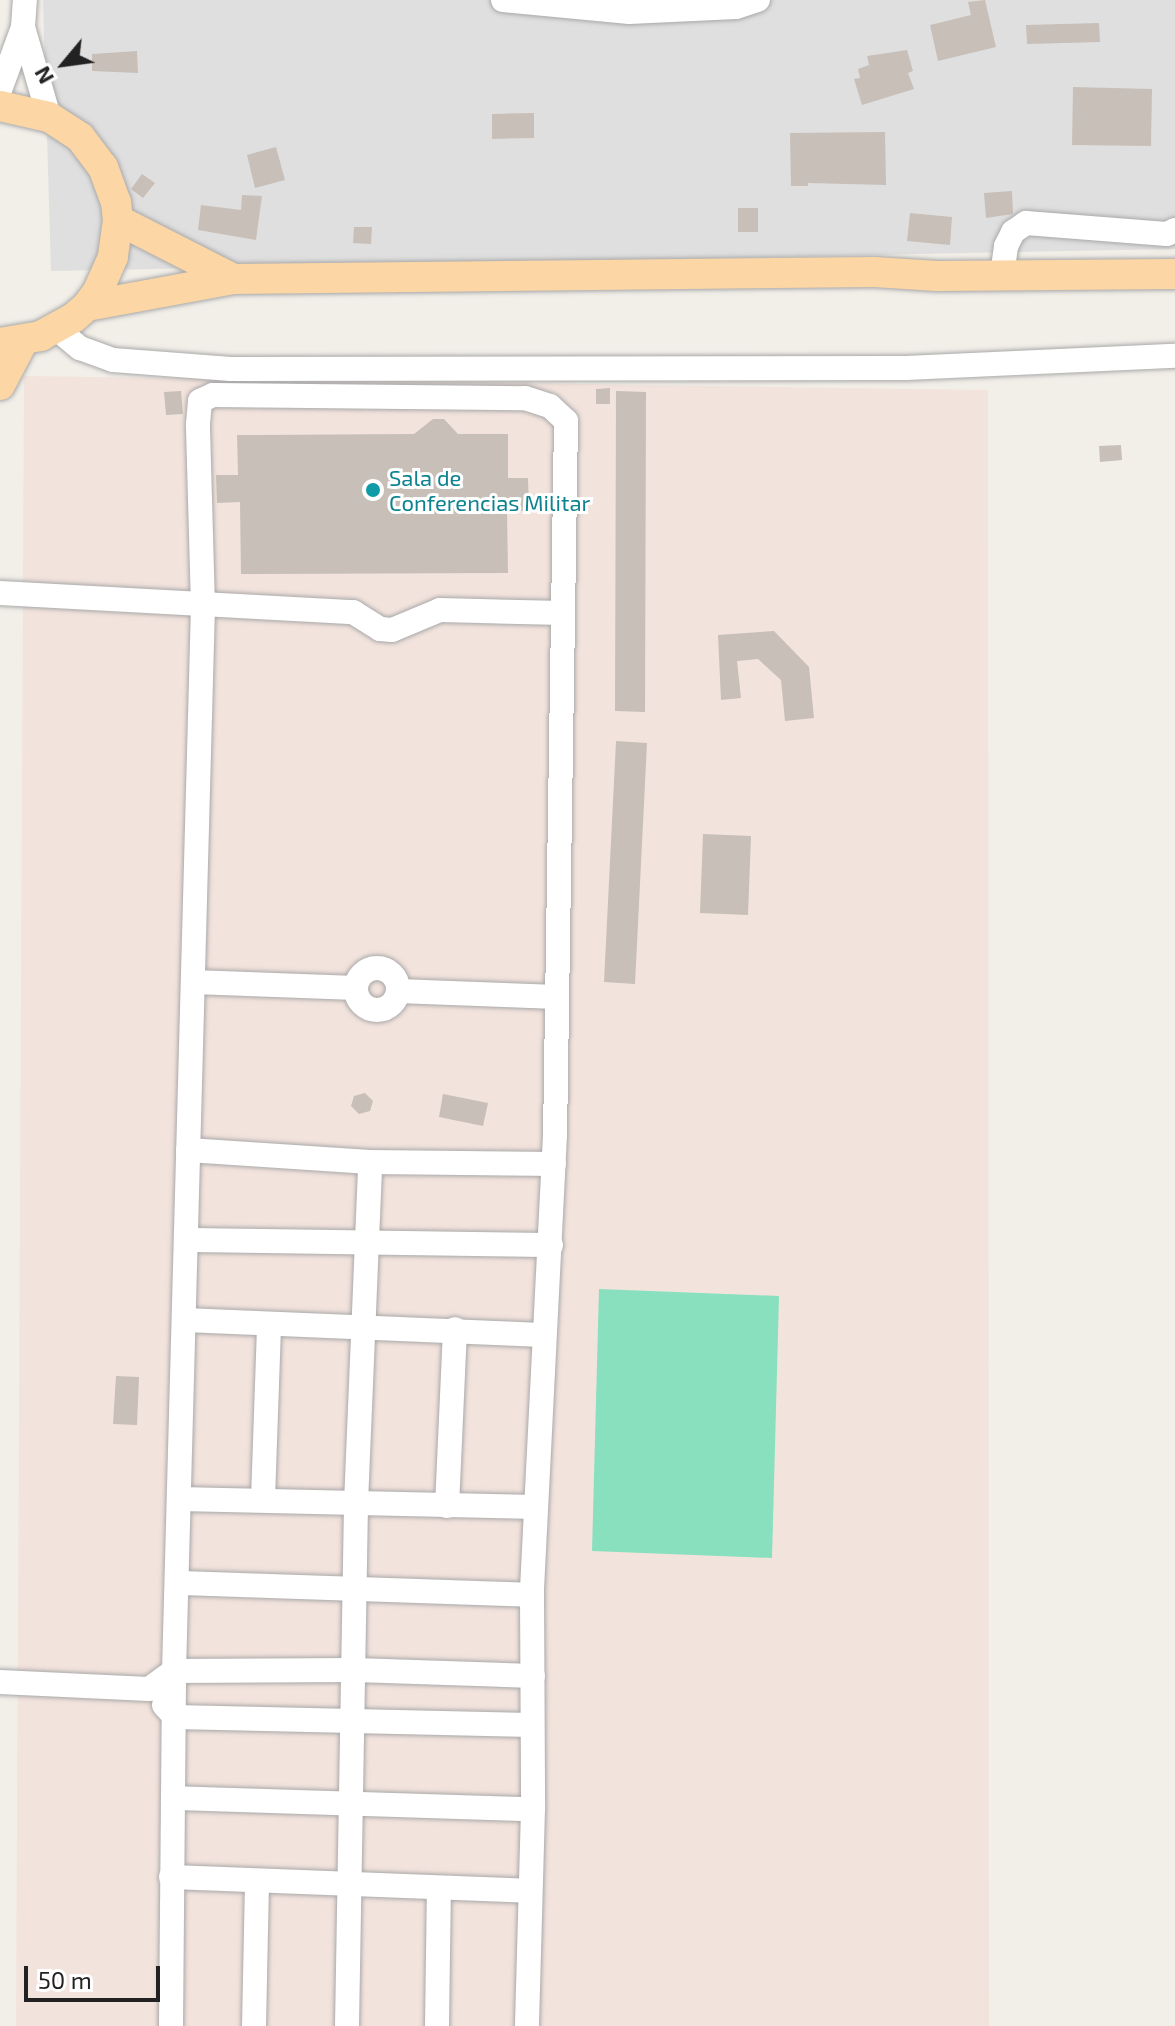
<!DOCTYPE html>
<style>
body{margin:0}
#map{position:relative;width:1175px;height:2026px;overflow:hidden;background:#f2efe9;font-family:"Exo 2",sans-serif}
div>[style]{position:absolute}
[style*='--x']{left:calc(var(--x)*1px);top:calc(var(--y)*1px);width:calc(var(--w)*1px);rotate:calc(var(--a)*1deg)}
.residential>*{inset:0;background:#e0dfdf}
.military>*{inset:0;background:#f3e3dd}
.pitch>*{inset:0;background:#88e0be}
.building>*{inset:0;background:#c7bfb8}
.roads{filter:drop-shadow(0 0 2px #a9a9a9) drop-shadow(0 0 2px #a9a9a9)}
.minor>*{height:24px;margin:-12px;padding:0 12px;transform-origin:12px;border-radius:12px;background:#fff}
.minor>.ring{margin:-12px;padding:0;box-sizing:content-box;background:none;border:24px solid #fff;border-radius:50%}
.major>*{height:30px;margin:-15px;padding:0 15px;transform-origin:15px;border-radius:15px;background:#fcd6a4}
.dots>*{width:22px;height:22px;translate:-50% -50%;box-sizing:border-box;border:4px solid #fff;border-radius:50%}
span{translate:-50% -50%;white-space:nowrap;text-align:center;line-height:1.15;-webkit-text-stroke:6px #fff;paint-order:stroke}
.culture-label{font-size:22px;color:#0d838f}
.left{translate:0 -50%;text-align:left}
.north{position:absolute;left:24px;top:24px;width:80px;height:80px;-webkit-text-stroke:6px #fff;paint-order:stroke;rotate:241deg;font-size:22px;font-weight:700;line-height:32px;text-align:center;color:#222}
.north::after{content:'';display:block;margin:auto;width:28px;height:36px;background:#222;clip-path:polygon(50% 0,100% 100%,50% 72%,0 100%)}
.scale{position:absolute;left:24px;top:1966px;width:136px;height:36px;box-sizing:border-box;border:4px solid #222;border-top:0;padding-left:10px;font-size:24px;line-height:28px;white-space:nowrap;color:#222;-webkit-text-stroke:6px #fff;paint-order:stroke}
</style>
<div id="map">
<div class="residential">
<i style="clip-path:polygon(43px 0,1175px 0,1175px 249px,51px 271px)"></i>
</div>
<div class="military">
<i style="clip-path:polygon(24px 376px,988px 390px,989px 2026px,16px 2026px)"></i>
</div>
<div class="pitch">
<i style="clip-path:polygon(599px 1289px,779px 1296px,772px 1558px,592px 1551px)"></i>
</div>
<div class="building">
<i style="clip-path:polygon(985px 0,996px 47px,938px 61px,930px 25px,971px 15px,968px 2px)"></i>
<i style="clip-path:polygon(1099px 23px,1100px 42px,1027px 44px,1026px 25px)"></i>
<i style="clip-path:polygon(907px 50px,913px 71px,908px 73px,914px 89px,862px 105px,854px 79px,860px 78px,858px 69px,869px 65px,867px 56px)"></i>
<i style="clip-path:polygon(137px 51px,138px 73px,92px 71px,92px 54px)"></i>
<i style="clip-path:polygon(1073px 87px,1152px 89px,1151px 146px,1072px 145px)"></i>
<i style="clip-path:polygon(534px 113px,534px 138px,492px 139px,492px 114px)"></i>
<i style="clip-path:polygon(885px 132px,886px 185px,808px 183px,808px 186px,791px 186px,790px 133px)"></i>
<i style="clip-path:polygon(276px 147px,285px 180px,255px 188px,247px 155px)"></i>
<i style="clip-path:polygon(142px 174px,155px 183px,143px 198px,131px 189px)"></i>
<i style="clip-path:polygon(1012px 191px,1013px 214px,986px 218px,984px 193px)"></i>
<i style="clip-path:polygon(242px 195px,262px 196px,256px 240px,198px 230px,201px 205px,241px 210px)"></i>
<i style="clip-path:polygon(738px 208px,758px 208px,758px 232px,738px 232px)"></i>
<i style="clip-path:polygon(910px 213px,952px 217px,950px 245px,907px 241px)"></i>
<i style="clip-path:polygon(354px 227px,372px 227px,371px 244px,353px 243px)"></i>
<i style="clip-path:polygon(610px 388px,610px 404px,596px 404px,596px 389px)"></i>
<i style="clip-path:polygon(181px 391px,183px 414px,166px 415px,164px 392px)"></i>
<i style="clip-path:polygon(616px 391px,646px 392px,645px 712px,615px 711px)"></i>
<i style="clip-path:polygon(433px 419px,444px 419px,458px 434px,508px 434px,508px 478px,528px 478px,529px 511px,507px 511px,508px 573px,241px 574px,240px 502px,217px 503px,216px 475px,238px 475px,237px 435px,414px 434px)"></i>
<i style="clip-path:polygon(1121px 445px,1122px 460px,1100px 462px,1099px 446px)"></i>
<i style="clip-path:polygon(774px 631px,809px 667px,814px 718px,785px 721px,781px 680px,758px 659px,737px 661px,741px 698px,721px 700px,718px 635px)"></i>
<i style="clip-path:polygon(616px 741px,647px 743px,635px 984px,604px 982px)"></i>
<i style="clip-path:polygon(703px 834px,751px 836px,748px 915px,700px 913px)"></i>
<i style="clip-path:polygon(365px 1093px,373px 1101px,370px 1111px,359px 1114px,351px 1106px,354px 1096px)"></i>
<i style="clip-path:polygon(443px 1094px,488px 1103px,483px 1126px,439px 1117px)"></i>
<i style="clip-path:polygon(116px 1376px,139px 1377px,137px 1425px,113px 1424px)"></i>
</div>
<div class="roads">
<div class="minor">
<i style="--x:503;--y:0;--w:127;--a:5.4"></i>
<i style="--x:629;--y:12;--w:107;--a:-2.7"></i>
<i style="--x:736;--y:7;--w:23;--a:-18"></i>
<i style="--x:23;--y:27;--w:94;--a:73.9"></i>
<i style="--x:0;--y:90;--w:67;--a:-69.9"></i>
<i style="--x:23;--y:27;--w:27;--a:-86"></i>
<i style="--x:1002;--y:275;--w:29;--a:-82"></i>
<i style="--x:1006;--y:246;--w:16;--a:-63"></i>
<i style="--x:1013;--y:232;--w:16;--a:-35"></i>
<i style="--x:1026;--y:223;--w:141;--a:4.5"></i>
<i style="--x:1167;--y:234;--w:9;--a:-27"></i>
<i style="--x:57;--y:329;--w:30;--a:40"></i>
<i style="--x:80;--y:348;--w:35;--a:20"></i>
<i style="--x:113;--y:360;--w:118;--a:4.4"></i>
<i style="--x:231;--y:369;--w:675;--a:-0.08"></i>
<i style="--x:906;--y:368;--w:269;--a:-2.6"></i>
<i style="--x:0;--y:593;--w:354;--a:3.1"></i>
<i style="--x:353;--y:612;--w:32;--a:32"></i>
<i style="--x:380;--y:629;--w:12;--a:5"></i>
<i style="--x:392;--y:630;--w:52;--a:-22.6"></i>
<i style="--x:440;--y:610;--w:123;--a:1.4"></i>
<i class="ring" style="left:356px;top:968px;width:18px;height:18px"></i>
<i style="--x:193;--y:982;--w:163;--a:2.1"></i>
<i style="--x:398;--y:991;--w:159;--a:2.2"></i>
<i style="--x:188;--y:1150;--w:182;--a:3.8"></i>
<i style="--x:370;--y:1162;--w:184;--a:0.6"></i>
<i style="--x:186;--y:1240;--w:365;--a:0.8"></i>
<i style="--x:185;--y:1320;--w:358;--a:2.4"></i>
<i style="--x:180;--y:1499;--w:356;--a:1.3"></i>
<i style="--x:263;--y:1499;--w:173;--a:-88"></i>
<i style="--x:447;--y:1506;--w:177;--a:-87.4"></i>
<i style="--x:178;--y:1583;--w:354;--a:1.9"></i>
<i style="--x:0;--y:1682;--w:149;--a:2.7"></i>
<i style="--x:149;--y:1689;--w:31;--a:-36"></i>
<i style="--x:174;--y:1671;--w:181;--a:-0.3"></i>
<i style="--x:355;--y:1670;--w:178;--a:1.9"></i>
<i style="--x:164;--y:1705;--w:16;--a:47"></i>
<i style="--x:175;--y:1717;--w:356;--a:1.3"></i>
<i style="--x:173;--y:1798;--w:360;--a:1.8"></i>
<i style="--x:171;--y:1877;--w:358;--a:2.2"></i>
<i style="--x:171;--y:2026;--w:355;--a:-89.5"></i>
<i style="--x:174;--y:1671;--w:1064;--a:-88.44"></i>
<i style="--x:203;--y:607;--w:183;--a:-91.6"></i>
<i style="--x:198;--y:424;--w:23;--a:-85"></i>
<i style="--x:200;--y:401;--w:14;--a:-25"></i>
<i style="--x:213;--y:395;--w:312;--a:0.6"></i>
<i style="--x:525;--y:398;--w:26;--a:18"></i>
<i style="--x:550;--y:406;--w:22;--a:43"></i>
<i style="--x:566;--y:421;--w:714;--a:90.88"></i>
<i style="--x:555;--y:1135;--w:461;--a:92.9"></i>
<i style="--x:532;--y:1595;--w:214;--a:89.7"></i>
<i style="--x:533;--y:1809;--w:217;--a:91.6"></i>
<i style="--x:254;--y:2026;--w:145;--a:-88.8"></i>
<i style="--x:347;--y:2026;--w:523;--a:-89.01"></i>
<i style="--x:356;--y:1503;--w:341;--a:-87.6"></i>
<i style="--x:437;--y:2026;--w:138;--a:-89.2"></i>
</div>
<div class="major">
<i style="--x:0;--y:106;--w:50;--a:12.7"></i>
<i style="--x:49;--y:117;--w:37;--a:33"></i>
<i style="--x:80;--y:137;--w:38;--a:53"></i>
<i style="--x:103;--y:167;--w:37;--a:70"></i>
<i style="--x:116;--y:202;--w:18;--a:84"></i>
<i style="--x:118;--y:220;--w:37;--a:98"></i>
<i style="--x:113;--y:257;--w:37;--a:114"></i>
<i style="--x:98;--y:291;--w:19;--a:126"></i>
<i style="--x:87;--y:306;--w:18;--a:139"></i>
<i style="--x:73;--y:318;--w:37;--a:151"></i>
<i style="--x:41;--y:336;--w:42;--a:170.3"></i>
<i style="--x:118;--y:220;--w:130;--a:27"></i>
<i style="--x:87;--y:306;--w:149;--a:-10.4"></i>
<i style="--x:234;--y:279;--w:640;--a:-0.63"></i>
<i style="--x:874;--y:272;--w:63;--a:3.6"></i>
<i style="--x:937;--y:276;--w:238;--a:-0.5"></i>
<i style="--x:0;--y:385;--w:50;--a:-62.4"></i>
</div>
</div>
<div class="dots">
<i style="left:373px;top:490px;background:#0f9aa8"></i>
</div>
<div class="culture-label">
<span class="left" style="left:389px;top:490px">Sala de<br>Conferencias Militar</span>
</div>
<div class="north">N</div>
<div class="scale">50 m</div>
</div>
